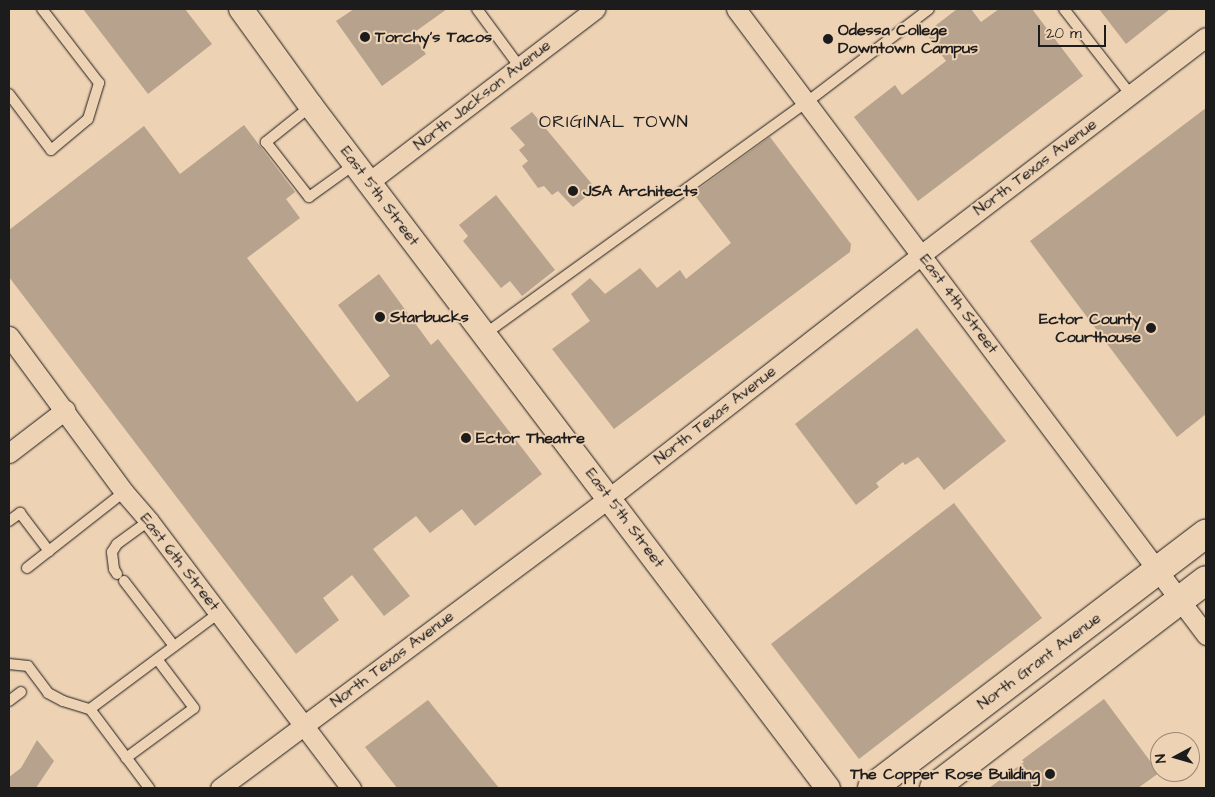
<!DOCTYPE html>
<style>
body{margin:0}
#map{position:relative;width:1215px;height:797px;overflow:hidden;background:#eed2b4;font-family:"Architects Daughter",sans-serif}
div>[style]{position:absolute}
[style*='--x']{left:calc(var(--x)*1px);top:calc(var(--y)*1px);width:calc(var(--w)*1px);rotate:calc(var(--a)*1deg)}
.building>*{inset:0;background:#b7a28d}
.roads{filter:drop-shadow(0 0 1px #1c1c1c) drop-shadow(0 0 1px #1c1c1c)}
.service>*{height:10px;margin:-5px;padding:0 5px;transform-origin:5px;border-radius:5px;background:#eed2b4}
.minor>*{height:19px;margin:-9.5px;padding:0 9.5px;transform-origin:9.5px;border-radius:9.5px;background:#eed2b4}
.tertiary>*{height:24px;margin:-12px;padding:0 12px;transform-origin:12px;border-radius:12px;background:#eed2b4}
.primary>*{height:28px;margin:-14px;padding:0 14px;transform-origin:14px;border-radius:14px;background:#eed2b4}
.dots>*{width:14px;height:14px;translate:-50% -50%;box-sizing:border-box;border:2px solid #eed2b4;border-radius:50%}
span{translate:-50% -50%;white-space:nowrap;text-align:center;line-height:1.15;-webkit-text-stroke:4px #eed2b4;paint-order:stroke}
.poi-label{font-size:16px;color:#1c1c1c;font-weight:700}
.left{translate:0 -50%;text-align:left}
.right{translate:-100% -50%;text-align:right}
.street-label{font-size:16px;color:#1c1c1c}
.neighbourhood-label{font-size:18px;color:#1c1c1c;letter-spacing:1px}
.frame{position:absolute;inset:0;border:10px solid #1c1c1c;pointer-events:none}
.north{position:absolute;left:1150px;top:732px;width:50px;height:50px;box-sizing:border-box;background:#eed2b4;border:1px solid #9a8977;border-radius:50%;rotate:264deg;font-size:14px;font-weight:700;line-height:20px;text-align:center;color:#1c1c1c}
.north::after{content:'';display:block;margin:auto;width:18px;height:22px;background:#1c1c1c;clip-path:polygon(50% 0,100% 100%,50% 72%,0 100%)}
.scale{position:absolute;left:1038px;top:25px;width:68px;height:22px;box-sizing:border-box;border:2px solid #1c1c1c;border-top:0;padding-left:6px;font-size:15px;line-height:18px;white-space:nowrap;color:#1c1c1c;-webkit-text-stroke:4px #eed2b4;paint-order:stroke}
</style>
<div id="map">
<div class="building">
<i style="clip-path:polygon(83px 9px,185px 9px,212px 44px,148px 94px)"></i>
<i style="clip-path:polygon(354px 9px,447px 9px,412px 34px,426px 54px,382px 86px,336px 21px)"></i>
<i style="clip-path:polygon(957px 9px,971px 9px,981px 22px,999px 9px,1032px 9px,1083px 76px,918px 201px,854px 117px,895px 85px,902px 95px,946px 61px,926px 33px)"></i>
<i style="clip-path:polygon(1099px 9px,1170px 9px,1126px 44px)"></i>
<i style="clip-path:polygon(1206px 108px,1206px 414px,1177px 437px,1030px 241px)"></i>
<i style="clip-path:polygon(532px 112px,596px 189px,573px 207px,558px 191px,552px 195px,544px 186px,538px 188px,522px 166px,528px 161px,519px 150px,525px 145px,510px 128px)"></i>
<i style="clip-path:polygon(244px 125px,295px 192px,286px 199px,300px 218px,247px 258px,357px 402px,390px 376px,338px 305px,379px 274px,431px 345px,438px 339px,542px 474px,475px 526px,462px 509px,430px 533px,416px 516px,373px 549px,410px 596px,384px 616px,352px 575px,323px 598px,339px 620px,296px 654px,9px 277px,9px 230px,144px 126px,180px 174px)"></i>
<i style="clip-path:polygon(770px 137px,851px 244px,850px 252px,614px 429px,552px 349px,590px 321px,571px 294px,590px 278px,605px 294px,640px 268px,657px 288px,680px 270px,686px 279px,731px 243px,693px 193px)"></i>
<i style="clip-path:polygon(496px 195px,555px 270px,522px 296px,510px 281px,501px 288px,463px 241px,468px 236px,459px 225px)"></i>
<i style="clip-path:polygon(917px 328px,1006px 441px,944px 490px,918px 457px,905px 465px,903px 462px,876px 483px,879px 487px,856px 505px,795px 424px)"></i>
<i style="clip-path:polygon(954px 503px,1042px 618px,859px 759px,771px 644px)"></i>
<i style="clip-path:polygon(1104px 699px,1159px 773px,1138px 788px,989px 788px,1024px 762px,1022px 760px)"></i>
<i style="clip-path:polygon(428px 700px,499px 788px,397px 788px,365px 747px)"></i>
<i style="clip-path:polygon(37px 740px,54px 761px,36px 788px,9px 788px,9px 777px,21px 768px)"></i>
</div>
<div class="roads">
<div class="service">
<i style="--x:477;--y:9;--w:71;--a:53.6"></i>
<i style="--x:1064;--y:9;--w:109;--a:52.1"></i>
<i style="--x:9;--y:94;--w:70;--a:53.1"></i>
<i style="--x:51;--y:150;--w:48;--a:-40"></i>
<i style="--x:88;--y:119;--w:38;--a:-73"></i>
<i style="--x:99;--y:83;--w:93;--a:-127.6"></i>
<i style="--x:311;--y:106;--w:58;--a:141.3"></i>
<i style="--x:266;--y:142;--w:70;--a:52"></i>
<i style="--x:309;--y:197;--w:57;--a:-35.7"></i>
<i style="--x:485;--y:334;--w:397;--a:-35.8"></i>
<i style="--x:807;--y:102;--w:153;--a:-37.3"></i>
<i style="--x:9;--y:521;--w:14;--a:-36"></i>
<i style="--x:20;--y:513;--w:48;--a:52.7"></i>
<i style="--x:27;--y:568;--w:123;--a:-38.1"></i>
<i style="--x:117;--y:574;--w:6;--a:-121"></i>
<i style="--x:114;--y:569;--w:17;--a:-97"></i>
<i style="--x:112;--y:552;--w:9;--a:-58"></i>
<i style="--x:117;--y:544;--w:39;--a:-36"></i>
<i style="--x:124;--y:581;--w:82;--a:52.4"></i>
<i style="--x:9;--y:664;--w:19;--a:6"></i>
<i style="--x:28;--y:666;--w:34;--a:53"></i>
<i style="--x:48;--y:693;--w:17;--a:28"></i>
<i style="--x:63;--y:701;--w:28;--a:17"></i>
<i style="--x:90;--y:709;--w:99;--a:53.2"></i>
<i style="--x:9;--y:701;--w:15;--a:-37"></i>
<i style="--x:90;--y:709;--w:161;--a:-36.7"></i>
<i style="--x:126;--y:758;--w:84;--a:-36.3"></i>
<i style="--x:194;--y:708;--w:61;--a:-127.1"></i>
</div>
<div class="minor">
<i style="--x:736;--y:9;--w:783;--a:53.1"></i>
<i style="--x:369;--y:182;--w:285;--a:-37.4"></i>
<i style="--x:9;--y:336;--w:194;--a:53.6"></i>
<i style="--x:124;--y:492;--w:38;--a:49"></i>
<i style="--x:149;--y:521;--w:335;--a:52.9"></i>
<i style="--x:9;--y:453;--w:71;--a:-37.5"></i>
<i style="--x:220;--y:788;--w:485;--a:-36.7"></i>
<i style="--x:609;--y:498;--w:397;--a:-37.9"></i>
<i style="--x:922;--y:254;--w:357;--a:-37.4"></i>
</div>
<div class="tertiary">
<i style="--x:241;--y:9;--w:120;--a:54.2"></i>
<i style="--x:311;--y:106;--w:856;--a:52.84"></i>
</div>
<div class="primary">
<i style="--x:872;--y:788;--w:420;--a:-37.3"></i>
<i style="--x:934;--y:788;--w:342;--a:-37.4"></i>
</div>
</div>
<div class="dots">
<i style="left:365px;top:37px;background:#1c1c1c"></i>
<i style="left:828px;top:39px;background:#1c1c1c"></i>
<i style="left:573px;top:191px;background:#1c1c1c"></i>
<i style="left:380px;top:317px;background:#1c1c1c"></i>
<i style="left:1151px;top:328px;background:#1c1c1c"></i>
<i style="left:466px;top:438px;background:#1c1c1c"></i>
<i style="left:1050px;top:774px;background:#1c1c1c"></i>
</div>
<div class="poi-label">
<span class="left" style="left:838px;top:39px">Odessa College<br>Downtown Campus</span>
<span class="left" style="left:375px;top:37px">Torchy's Tacos</span>
<span class="left" style="left:583px;top:191px">JSA Architects</span>
<span class="left" style="left:390px;top:317px">Starbucks</span>
<span class="right" style="left:1141px;top:328px">Ector County<br>Courthouse</span>
<span class="left" style="left:476px;top:438px">Ector Theatre</span>
<span class="right" style="left:1040px;top:774px">The Copper Rose Building</span>
</div>
<div class="street-label">
<span style="left:482px;top:95px;rotate:-38deg">North Jackson Avenue</span>
<span style="left:1035px;top:167px;rotate:-37deg">North Texas Avenue</span>
<span style="left:380px;top:196px;rotate:53deg">East 5th Street</span>
<span style="left:959px;top:304px;rotate:53deg">East 4th Street</span>
<span style="left:715px;top:415px;rotate:-38deg">North Texas Avenue</span>
<span style="left:625px;top:518px;rotate:53deg">East 5th Street</span>
<span style="left:180px;top:562px;rotate:52deg">East 6th Street</span>
<span style="left:392px;top:659px;rotate:-37deg">North Texas Avenue</span>
<span style="left:1039px;top:661px;rotate:-37deg">North Grant Avenue</span>
</div>
<div class="neighbourhood-label">
<span style="left:614px;top:122px">ORIGINAL TOWN</span>
</div>
<div class="frame"></div>
<div class="north">N</div>
<div class="scale">20 m</div>
</div>
